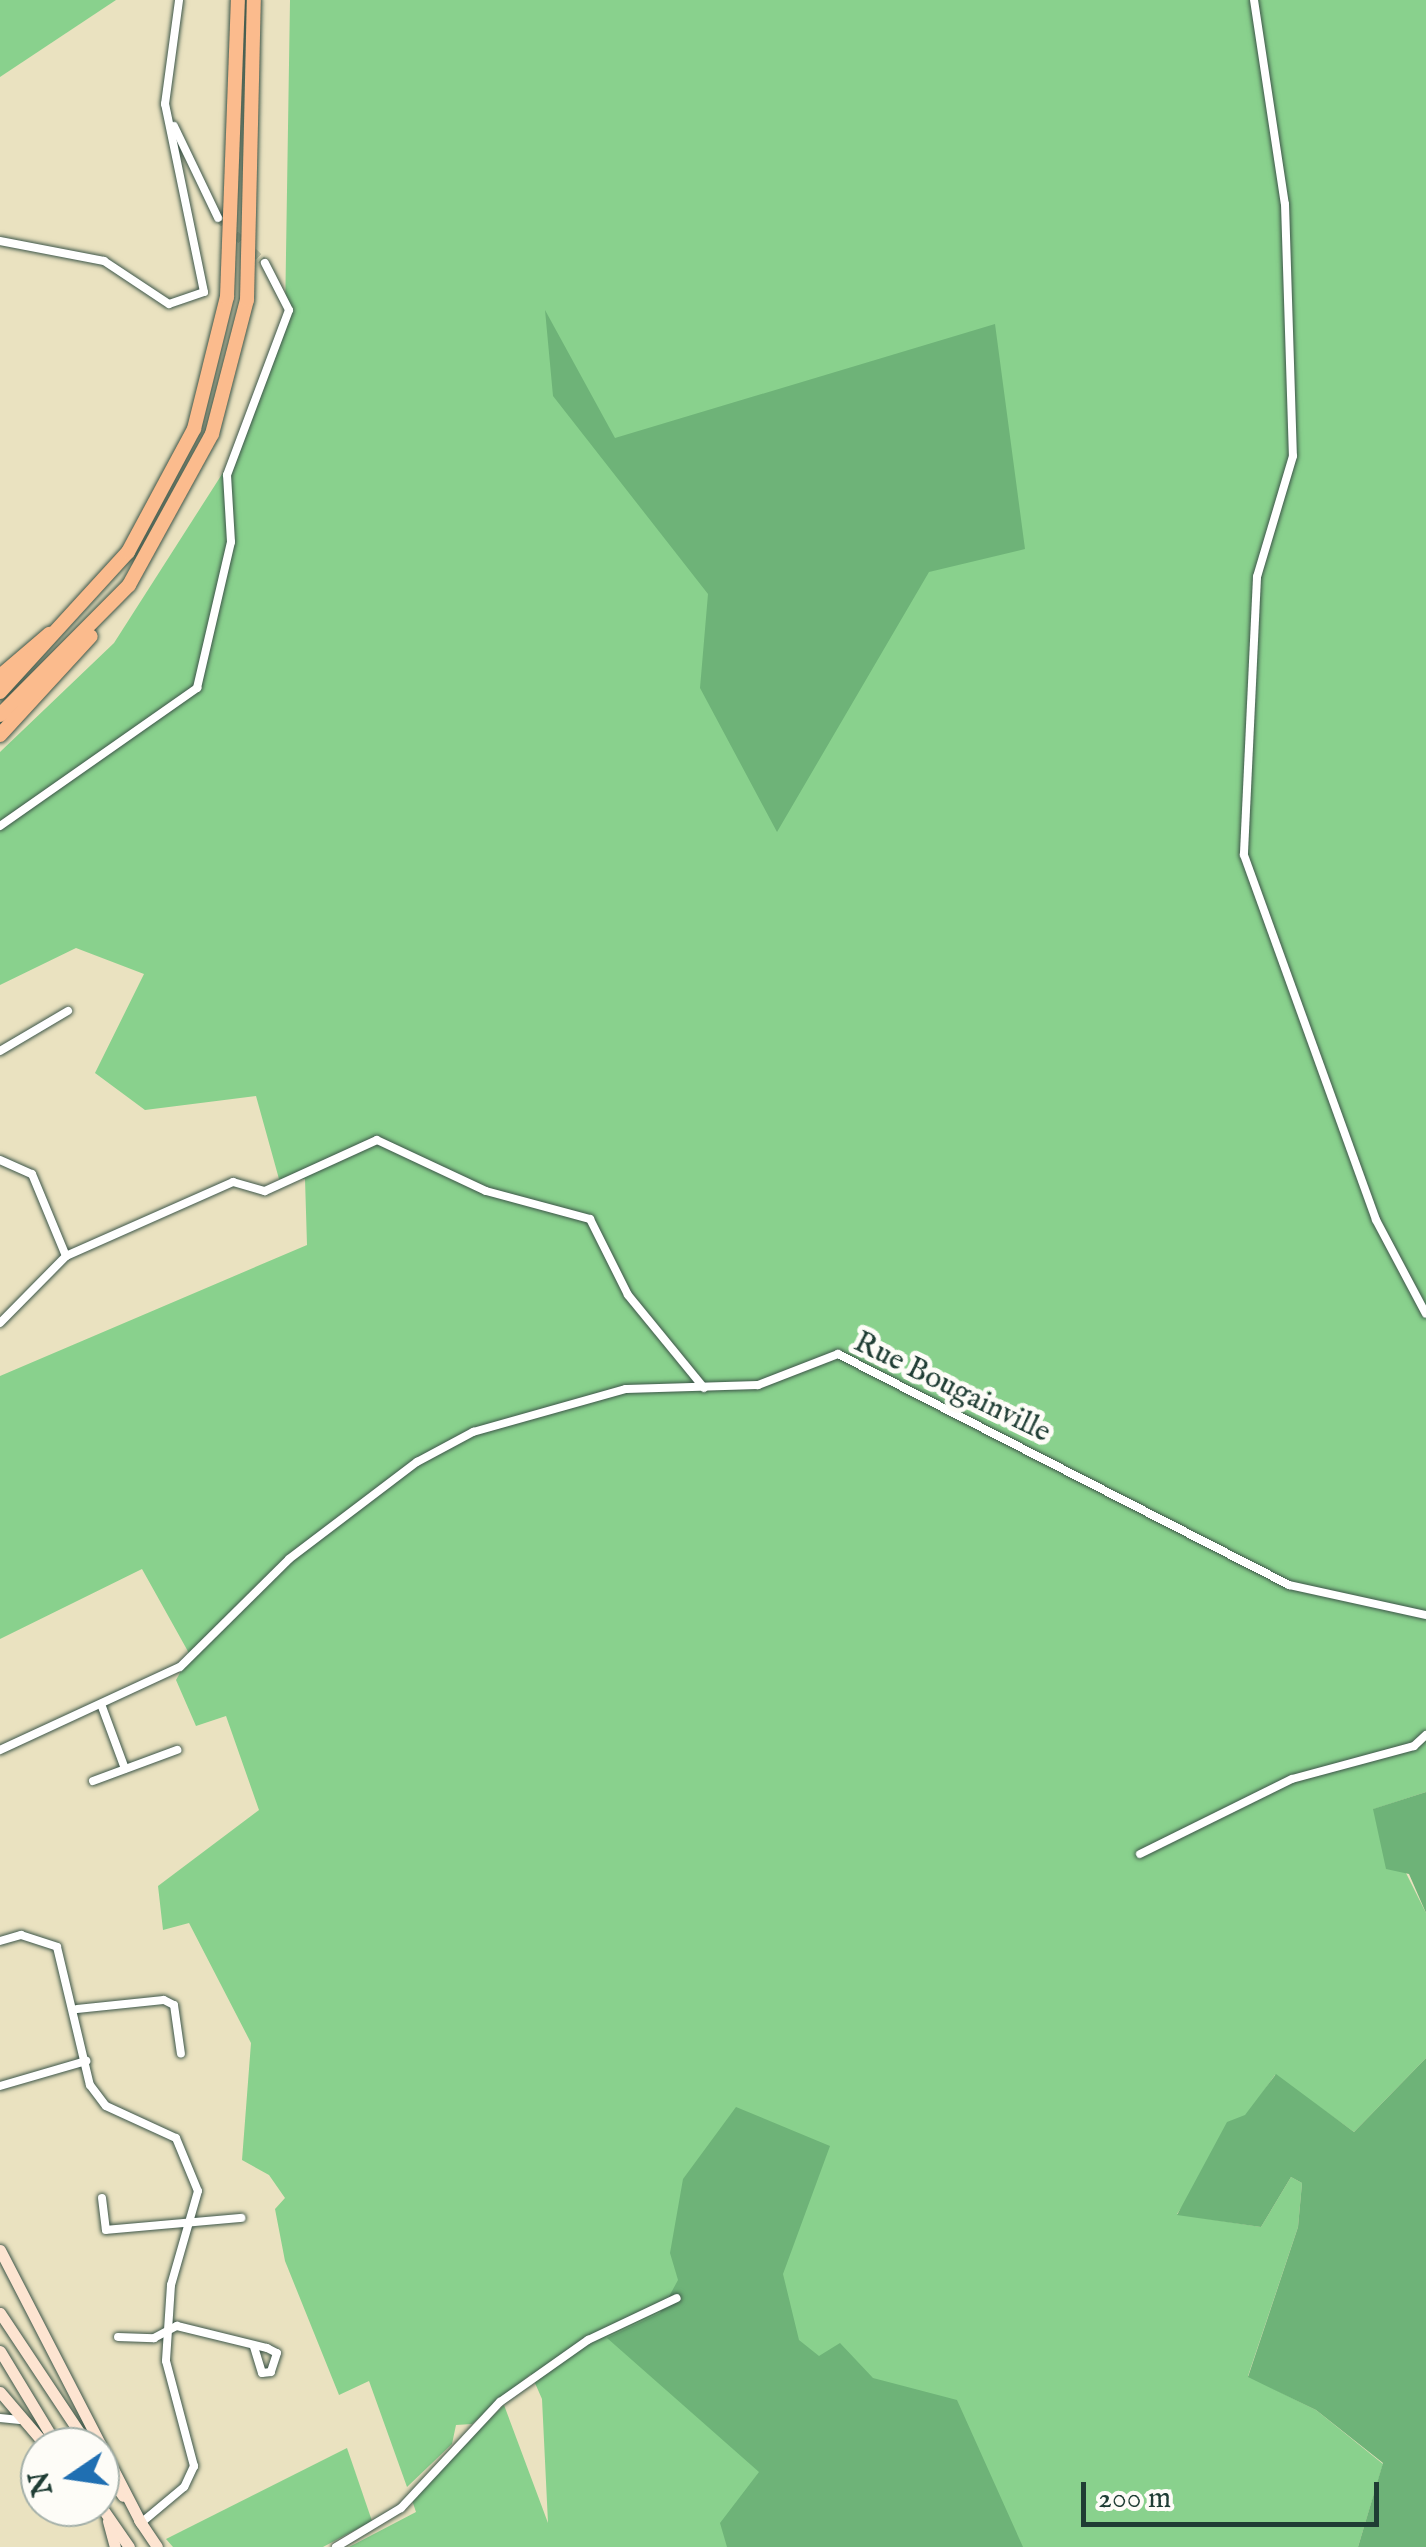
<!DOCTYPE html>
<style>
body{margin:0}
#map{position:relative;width:1426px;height:2547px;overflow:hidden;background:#eae2c0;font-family:"IM FELL English",serif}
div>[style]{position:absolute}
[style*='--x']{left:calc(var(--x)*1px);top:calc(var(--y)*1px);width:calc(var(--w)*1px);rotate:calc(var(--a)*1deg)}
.green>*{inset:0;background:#89d18d}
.forest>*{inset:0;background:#6eb378}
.street-tunnel>*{height:8px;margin-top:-4px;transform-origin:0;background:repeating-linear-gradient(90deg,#c1c1a4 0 8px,transparent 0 12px)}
.roads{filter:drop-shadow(0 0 2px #3d5649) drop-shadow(0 0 2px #3d5649)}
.street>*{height:8px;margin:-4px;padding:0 4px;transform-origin:4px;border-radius:4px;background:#fff}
.secondary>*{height:11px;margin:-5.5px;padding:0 5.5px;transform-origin:5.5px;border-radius:5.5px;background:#fde4d1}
.highway>*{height:14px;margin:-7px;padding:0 7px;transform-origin:7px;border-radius:7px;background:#fbbb8d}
span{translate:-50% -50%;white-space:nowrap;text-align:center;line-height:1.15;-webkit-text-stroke:10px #fdfcf7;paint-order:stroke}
.street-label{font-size:30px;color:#1f3d34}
.north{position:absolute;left:20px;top:2427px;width:100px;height:100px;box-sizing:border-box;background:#fdfcf7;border:2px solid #a4b0a9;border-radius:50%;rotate:257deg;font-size:28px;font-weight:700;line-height:40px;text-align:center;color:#1f3d34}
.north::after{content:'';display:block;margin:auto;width:35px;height:45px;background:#1f6fb2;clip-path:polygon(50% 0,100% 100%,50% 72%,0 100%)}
.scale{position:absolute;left:1081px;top:2482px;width:298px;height:45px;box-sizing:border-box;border:5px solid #1f3d34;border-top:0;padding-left:12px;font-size:30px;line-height:35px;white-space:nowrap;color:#1f3d34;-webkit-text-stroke:8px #fdfcf7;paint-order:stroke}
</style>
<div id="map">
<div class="green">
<i style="clip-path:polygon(0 0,116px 0,0 77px)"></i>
<i style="clip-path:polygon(290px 0,1426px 0,1426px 1792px,1374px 1809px,1426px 1913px,1426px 2058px,1354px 2132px,1275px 2075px,1177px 2214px,1261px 2227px,1291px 2177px,1302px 2183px,1298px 2227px,1248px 2376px,1316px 2410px,1383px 2464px,1358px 2547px,349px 2547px,416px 2512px,411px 2497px,504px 2405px,548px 2523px,542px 2399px,531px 2374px,472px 2424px,456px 2425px,452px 2444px,407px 2487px,369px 2381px,339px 2395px,285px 2261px,275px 2209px,285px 2198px,269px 2175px,242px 2160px,251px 2043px,189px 1923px,163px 1930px,158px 1886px,259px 1810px,226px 1716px,196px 1726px,176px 1680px,190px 1655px,142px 1569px,0 1639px,0 1376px,307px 1245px,305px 1179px,279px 1179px,256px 1096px,145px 1110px,95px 1073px,144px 974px,76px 948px,0 985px,0 752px,114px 643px,233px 457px,285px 318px)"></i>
<i style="clip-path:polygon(347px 2448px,372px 2521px,323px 2547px,173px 2547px,166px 2539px)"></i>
</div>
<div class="forest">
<i style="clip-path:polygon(545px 310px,615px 438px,995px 324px,1025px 549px,929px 572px,777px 832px,700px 688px,708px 594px,553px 396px)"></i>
<i style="clip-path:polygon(1426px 1792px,1426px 1913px,1409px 1874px,1386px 1869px,1373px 1809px)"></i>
<i style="clip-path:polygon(1426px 2058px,1426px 2547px,1358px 2547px,1383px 2463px,1316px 2410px,1248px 2377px,1298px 2227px,1302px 2183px,1291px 2177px,1261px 2227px,1177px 2215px,1227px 2122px,1245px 2115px,1276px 2074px,1354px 2132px)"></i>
<i style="clip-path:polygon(736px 2107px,830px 2146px,783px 2274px,799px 2340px,819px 2356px,840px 2343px,873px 2378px,957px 2400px,1023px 2547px,727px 2547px,720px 2523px,759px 2472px,607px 2338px,660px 2313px,678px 2280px,670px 2253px,683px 2179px)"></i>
</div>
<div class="street-tunnel">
<i style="--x:218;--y:218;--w:65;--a:43.8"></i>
</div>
<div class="roads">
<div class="street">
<i style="--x:1254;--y:0;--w:206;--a:81.4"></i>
<i style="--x:1285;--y:204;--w:252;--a:88.2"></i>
<i style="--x:1293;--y:456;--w:126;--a:106.6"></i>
<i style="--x:1257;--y:577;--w:278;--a:92.7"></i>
<i style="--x:1244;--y:855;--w:388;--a:70.1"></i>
<i style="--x:1376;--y:1220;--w:106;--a:62"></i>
<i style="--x:174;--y:126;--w:102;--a:64.4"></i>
<i style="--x:0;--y:241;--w:106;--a:10.9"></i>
<i style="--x:104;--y:261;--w:78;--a:33.5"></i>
<i style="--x:169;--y:304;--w:37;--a:-19"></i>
<i style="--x:204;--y:292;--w:192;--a:-101.7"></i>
<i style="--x:165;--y:104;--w:105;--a:-82.3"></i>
<i style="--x:0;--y:826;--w:241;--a:-35"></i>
<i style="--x:197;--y:688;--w:150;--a:-76.9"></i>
<i style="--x:231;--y:542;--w:67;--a:-93.4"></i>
<i style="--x:227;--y:475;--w:176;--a:-69.4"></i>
<i style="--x:289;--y:310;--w:53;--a:-117.1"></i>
<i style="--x:0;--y:1051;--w:79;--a:-30.5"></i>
<i style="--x:0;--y:1160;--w:35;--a:24"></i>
<i style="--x:32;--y:1174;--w:89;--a:67.5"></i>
<i style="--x:0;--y:1323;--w:94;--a:-45.4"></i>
<i style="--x:66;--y:1256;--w:183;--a:-23.9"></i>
<i style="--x:233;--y:1182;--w:33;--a:16"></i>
<i style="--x:265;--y:1191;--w:123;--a:-24.5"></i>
<i style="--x:377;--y:1140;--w:120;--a:25.1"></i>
<i style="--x:486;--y:1191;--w:108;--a:15.1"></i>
<i style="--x:590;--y:1219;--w:85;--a:63.4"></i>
<i style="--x:628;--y:1295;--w:120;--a:50.7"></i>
<i style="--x:101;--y:1704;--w:69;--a:69.7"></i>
<i style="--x:0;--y:1750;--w:198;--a:-24.8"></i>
<i style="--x:180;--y:1667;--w:153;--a:-44.7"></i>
<i style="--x:289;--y:1559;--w:161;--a:-37.2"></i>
<i style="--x:417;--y:1462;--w:64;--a:-28.2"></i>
<i style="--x:473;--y:1432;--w:159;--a:-15.7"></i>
<i style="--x:626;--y:1389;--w:132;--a:-1.7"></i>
<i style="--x:758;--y:1385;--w:86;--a:-21.2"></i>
<i style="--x:838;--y:1354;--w:507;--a:27.12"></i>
<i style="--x:1289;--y:1585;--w:140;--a:12.4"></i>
<i style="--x:93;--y:1781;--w:90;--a:-20.3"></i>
<i style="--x:1140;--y:1854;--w:169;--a:-26.3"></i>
<i style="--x:1292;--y:1779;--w:126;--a:-15.1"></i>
<i style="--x:1414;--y:1746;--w:16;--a:-43"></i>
<i style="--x:0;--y:1941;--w:22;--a:-16"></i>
<i style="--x:21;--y:1935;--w:38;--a:18"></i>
<i style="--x:57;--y:1947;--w:142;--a:76.6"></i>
<i style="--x:90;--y:2085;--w:26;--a:53"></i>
<i style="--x:106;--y:2106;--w:77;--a:24.6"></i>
<i style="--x:176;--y:2138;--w:57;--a:67.5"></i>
<i style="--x:198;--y:2191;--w:98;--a:106"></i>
<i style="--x:171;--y:2285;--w:76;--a:93.8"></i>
<i style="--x:166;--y:2361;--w:109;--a:75.1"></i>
<i style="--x:194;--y:2466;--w:23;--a:115"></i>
<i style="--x:184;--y:2487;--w:56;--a:140.1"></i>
<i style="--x:77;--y:2009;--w:87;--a:-5.9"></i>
<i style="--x:164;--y:2000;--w:11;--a:27"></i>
<i style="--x:174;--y:2005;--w:49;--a:81.9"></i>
<i style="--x:0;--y:2086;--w:90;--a:-16.2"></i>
<i style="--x:102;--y:2198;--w:32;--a:83"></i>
<i style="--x:106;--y:2230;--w:136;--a:-5.1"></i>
<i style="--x:118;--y:2337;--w:36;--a:2"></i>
<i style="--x:154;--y:2338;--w:26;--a:-28"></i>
<i style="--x:177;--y:2326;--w:93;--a:13.7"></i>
<i style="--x:267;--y:2348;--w:11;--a:27"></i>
<i style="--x:277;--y:2353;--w:20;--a:108"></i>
<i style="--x:271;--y:2372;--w:9;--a:174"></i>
<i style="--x:262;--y:2373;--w:28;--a:-107"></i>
<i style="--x:0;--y:2418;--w:20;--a:6"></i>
<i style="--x:336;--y:2547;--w:76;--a:-31"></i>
<i style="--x:401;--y:2508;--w:145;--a:-47"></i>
<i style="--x:500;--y:2402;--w:108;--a:-35.2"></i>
<i style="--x:588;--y:2340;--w:98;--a:-25.3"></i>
</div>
<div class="secondary">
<i style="--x:0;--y:2250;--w:307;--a:62.7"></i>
<i style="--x:0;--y:2313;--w:161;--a:56.4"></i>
<i style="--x:0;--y:2351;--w:112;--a:58.9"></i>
<i style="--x:0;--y:2392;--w:72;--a:49.5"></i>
<i style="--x:100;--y:2463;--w:40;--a:55.1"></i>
<i style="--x:100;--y:2505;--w:51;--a:55.4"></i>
<i style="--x:139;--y:2520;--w:32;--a:56"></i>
<i style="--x:108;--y:2521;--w:27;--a:75"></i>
</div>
<div class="highway">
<i style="--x:0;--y:676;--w:65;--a:-40.6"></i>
<i style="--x:0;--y:692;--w:190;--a:-47.6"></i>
<i style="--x:128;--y:552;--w:140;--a:-61.8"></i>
<i style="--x:194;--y:429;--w:136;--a:-76"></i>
<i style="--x:227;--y:297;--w:297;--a:-87.9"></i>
<i style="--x:0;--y:715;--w:183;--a:-45.2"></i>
<i style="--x:129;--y:585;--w:172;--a:-61.2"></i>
<i style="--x:212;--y:434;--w:138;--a:-75.4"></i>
<i style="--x:247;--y:300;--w:300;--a:-88.7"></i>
<i style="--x:0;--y:735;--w:134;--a:-47.4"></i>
</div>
</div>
<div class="street-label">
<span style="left:952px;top:1388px;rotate:26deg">Rue Bougainville</span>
</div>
<div class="north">N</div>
<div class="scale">200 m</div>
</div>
